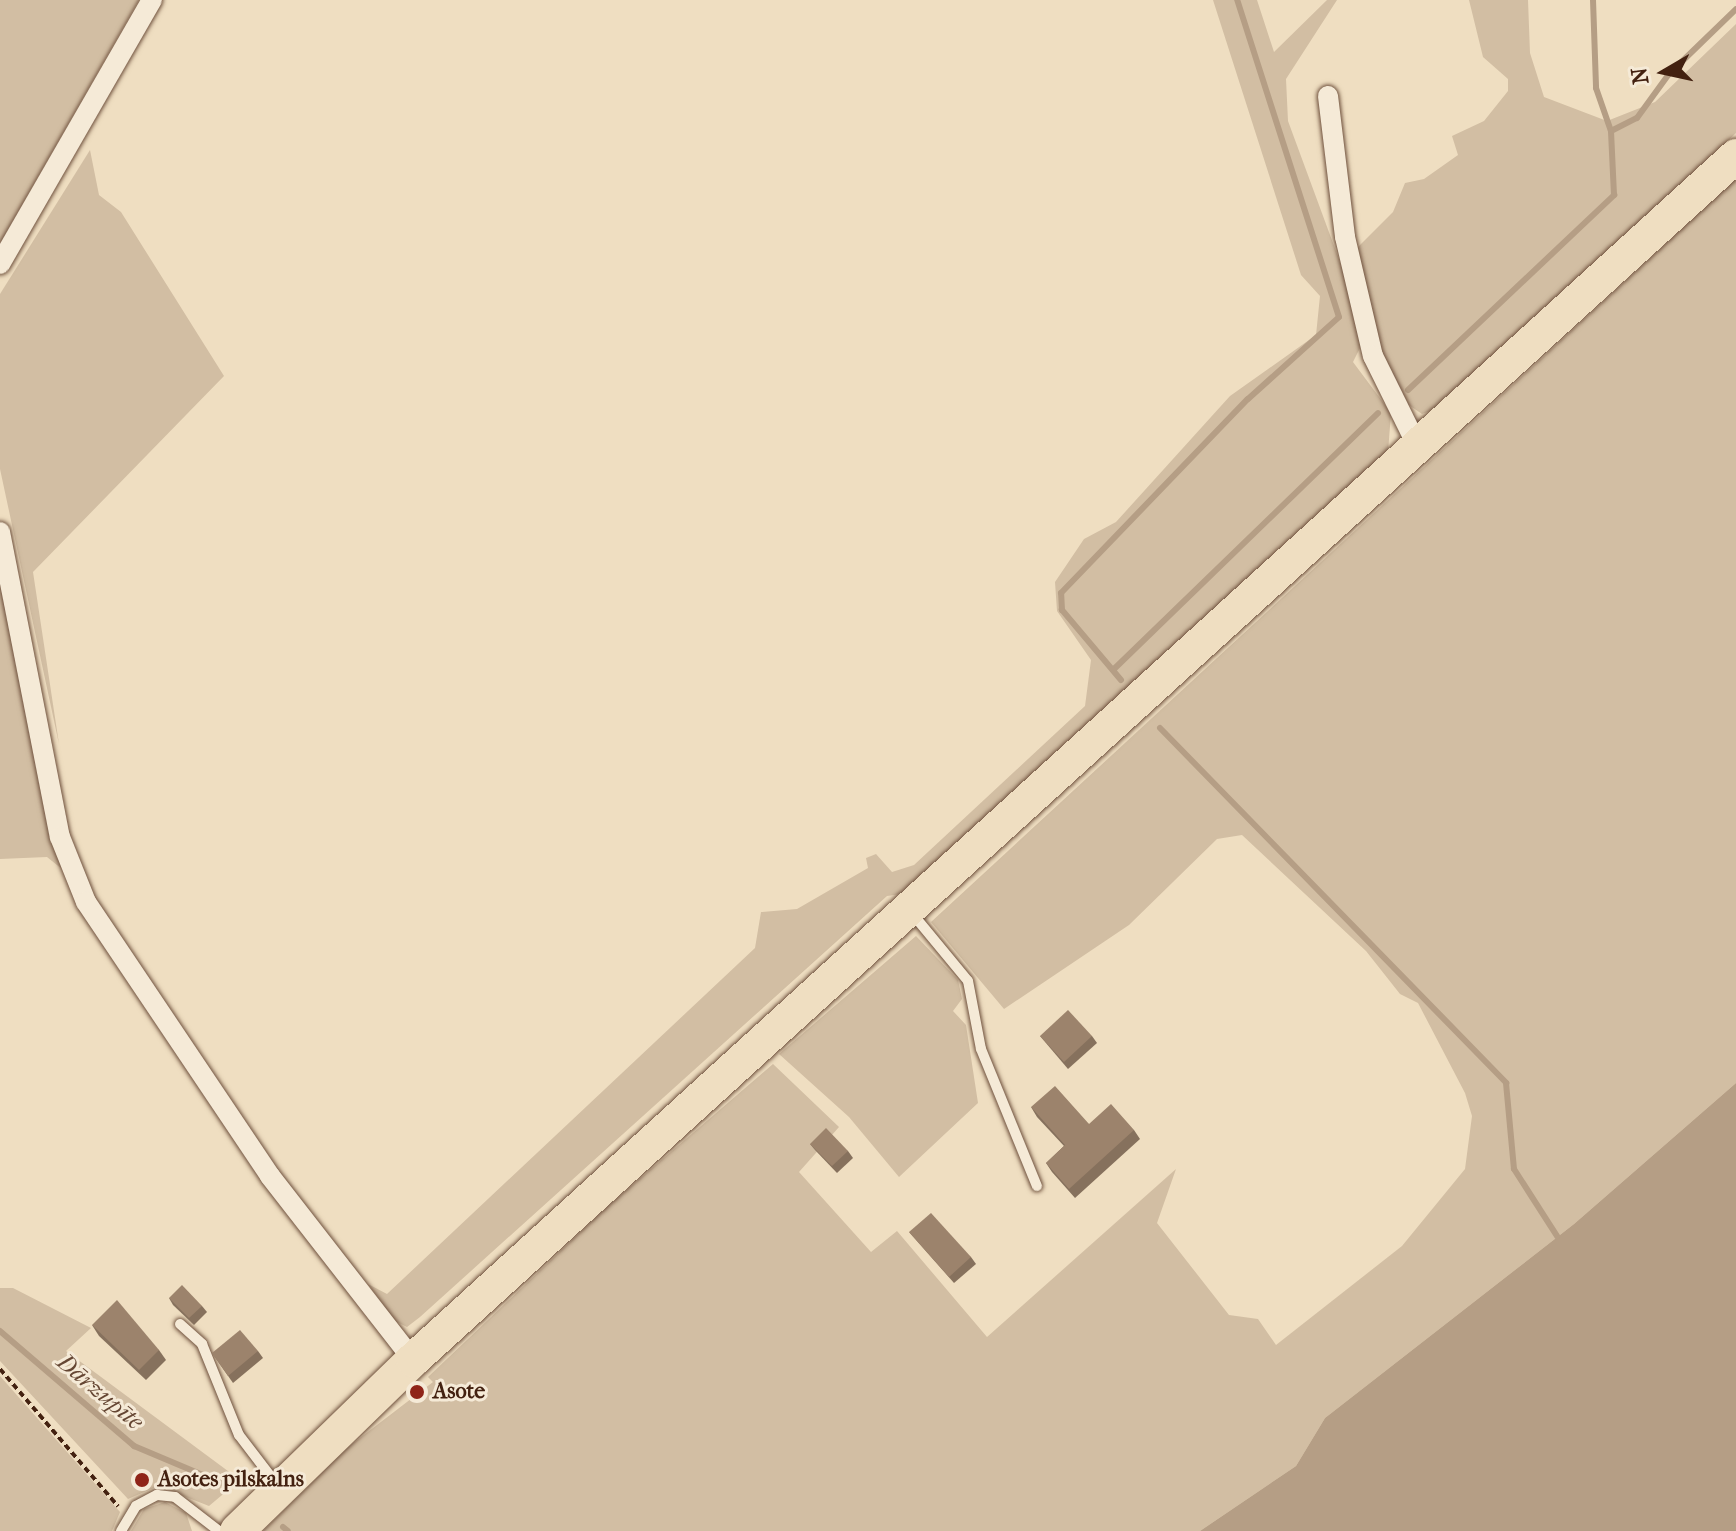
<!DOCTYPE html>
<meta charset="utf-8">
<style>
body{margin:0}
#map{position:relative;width:1736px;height:1531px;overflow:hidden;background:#efdec1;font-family:"IM FELL French Canon",serif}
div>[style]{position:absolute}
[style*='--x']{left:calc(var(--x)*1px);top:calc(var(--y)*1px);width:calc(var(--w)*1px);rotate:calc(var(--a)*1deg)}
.green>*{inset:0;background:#d2bea3}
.water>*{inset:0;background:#b59e85}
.stream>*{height:6px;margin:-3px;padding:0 3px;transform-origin:3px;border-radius:3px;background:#b59e85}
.path>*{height:4px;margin-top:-2px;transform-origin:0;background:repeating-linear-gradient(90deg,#432110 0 6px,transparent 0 10px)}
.roads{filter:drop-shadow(0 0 2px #6e503c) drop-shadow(0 0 2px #6e503c)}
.service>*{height:10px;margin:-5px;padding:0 5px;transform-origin:5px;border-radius:5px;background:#f5ead7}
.minor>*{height:20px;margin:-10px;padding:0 10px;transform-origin:10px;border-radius:10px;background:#f5ead7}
.trunk>*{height:34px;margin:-17px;padding:0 17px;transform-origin:17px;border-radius:17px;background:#efdec1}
.wall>*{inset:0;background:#86715d}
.building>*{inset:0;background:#9c836c}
.dots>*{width:22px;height:22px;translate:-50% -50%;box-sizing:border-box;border:4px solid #f5ead7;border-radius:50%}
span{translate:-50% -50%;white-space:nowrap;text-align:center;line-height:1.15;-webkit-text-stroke:6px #f5ead7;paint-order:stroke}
.poi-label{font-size:22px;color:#432110;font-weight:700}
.left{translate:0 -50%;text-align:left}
.water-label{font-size:24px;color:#654633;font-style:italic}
.north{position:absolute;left:1624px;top:32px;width:80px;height:80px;-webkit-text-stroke:6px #f5ead7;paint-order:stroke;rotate:261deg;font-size:22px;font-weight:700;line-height:32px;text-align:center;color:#432110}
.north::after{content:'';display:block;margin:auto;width:28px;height:36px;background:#432110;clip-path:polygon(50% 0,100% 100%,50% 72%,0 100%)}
</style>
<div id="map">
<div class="green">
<i style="clip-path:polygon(0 0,139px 0,0 243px)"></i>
<i style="clip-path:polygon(1213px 0,1257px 0,1274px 52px,1327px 0,1337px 0,1286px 79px,1288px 121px,1354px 300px,1361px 346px,1353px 362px,1391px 413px,1388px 452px,908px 893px,887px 896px,420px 1317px,407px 1327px,395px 1321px,368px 1284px,387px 1294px,755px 948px,761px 912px,797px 909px,868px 868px,866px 858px,876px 854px,892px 872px,914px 865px,1085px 706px,1091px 660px,1057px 611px,1055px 582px,1084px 539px,1116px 522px,1230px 396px,1316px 335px,1320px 296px,1301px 275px)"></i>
<i style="clip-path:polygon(1469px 0,1528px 0,1530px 53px,1544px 97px,1607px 121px,1655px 102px,1736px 24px,1736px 133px,1441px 407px,1422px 414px,1403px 401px,1380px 353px,1356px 249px,1393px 212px,1405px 183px,1424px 179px,1458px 155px,1452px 136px,1484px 121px,1508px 91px,1508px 79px,1483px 57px)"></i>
<i style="clip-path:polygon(90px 150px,99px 195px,121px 212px,224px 376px,33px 572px,59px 744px,0 469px,0 294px)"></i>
<i style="clip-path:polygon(1736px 179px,1736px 1083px,1574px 1224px,1325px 1418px,1296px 1466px,1200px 1531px,263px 1531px,347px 1448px,433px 1382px,428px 1377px,607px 1207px,773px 1064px,839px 1127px,799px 1172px,871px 1252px,897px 1231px,987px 1337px,1176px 1169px,1157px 1223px,1229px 1315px,1258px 1319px,1276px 1345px,1402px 1246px,1465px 1169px,1472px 1116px,1465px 1093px,1418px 1003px,1400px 994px,1366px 951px,1242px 835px,1217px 839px,1129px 925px,1004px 1009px,931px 922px)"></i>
<i style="clip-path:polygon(0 563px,62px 869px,47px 857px,0 859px)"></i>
<i style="clip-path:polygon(916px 936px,958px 980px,962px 999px,953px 1011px,966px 1025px,978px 1103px,899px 1177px,849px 1117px,779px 1054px)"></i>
<i style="clip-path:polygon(0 1288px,13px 1288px,91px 1328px,66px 1351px,236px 1477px,228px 1490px,209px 1506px,158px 1486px,128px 1499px,0 1361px)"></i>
<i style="clip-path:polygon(0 1376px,120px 1512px,112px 1531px,0 1531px)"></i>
<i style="clip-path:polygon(165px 1502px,186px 1513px,192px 1531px,131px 1531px,144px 1509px)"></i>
</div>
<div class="water">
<i style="clip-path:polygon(1736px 1083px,1736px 1531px,1200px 1531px,1296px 1466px,1325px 1418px,1574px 1224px)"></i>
</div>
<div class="stream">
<i style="--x:1593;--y:0;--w:88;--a:88"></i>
<i style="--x:1596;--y:88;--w:46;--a:70.8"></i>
<i style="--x:1408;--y:390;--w:284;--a:-43.4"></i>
<i style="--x:1614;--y:195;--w:64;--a:-92.7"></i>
<i style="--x:1611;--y:131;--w:29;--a:-27"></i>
<i style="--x:1637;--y:118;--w:54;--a:-54"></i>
<i style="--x:1669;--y:74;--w:93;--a:-44.1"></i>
<i style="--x:1113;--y:670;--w:369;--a:-44.1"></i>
<i style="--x:1121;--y:680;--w:92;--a:-130.1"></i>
<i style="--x:1062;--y:610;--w:17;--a:-93"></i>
<i style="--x:1061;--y:593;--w:269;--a:-46.1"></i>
<i style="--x:1248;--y:399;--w:122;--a:-42"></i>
<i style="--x:1339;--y:317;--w:333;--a:-107.8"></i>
<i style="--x:1160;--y:728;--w:496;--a:45.7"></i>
<i style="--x:1506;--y:1083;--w:86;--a:84.7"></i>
<i style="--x:1514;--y:1169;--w:80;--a:57.3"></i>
<i style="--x:0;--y:1331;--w:177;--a:40.6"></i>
<i style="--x:134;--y:1446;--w:103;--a:22.8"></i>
<i style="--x:283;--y:1527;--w:6;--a:39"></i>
</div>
<div class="path">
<i style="--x:0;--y:1369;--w:181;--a:49.3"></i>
</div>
<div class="roads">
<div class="service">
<i style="--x:911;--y:912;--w:89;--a:50.4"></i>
<i style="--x:968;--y:981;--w:69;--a:79.2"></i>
<i style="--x:981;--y:1049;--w:148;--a:67.8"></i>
<i style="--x:180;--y:1324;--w:30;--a:42"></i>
<i style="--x:202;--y:1344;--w:98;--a:67.9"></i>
<i style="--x:239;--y:1435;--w:64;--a:52.6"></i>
<i style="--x:121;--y:1531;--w:29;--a:-59"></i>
<i style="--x:136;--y:1506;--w:24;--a:-28"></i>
<i style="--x:157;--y:1495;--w:18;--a:6"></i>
<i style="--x:175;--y:1497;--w:56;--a:37.7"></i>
</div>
<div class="minor">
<i style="--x:1328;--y:96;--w:142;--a:83.1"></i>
<i style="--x:1345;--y:237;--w:122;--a:76.8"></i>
<i style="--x:1373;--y:356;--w:104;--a:63.7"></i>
<i style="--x:0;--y:264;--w:305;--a:-60.1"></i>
<i style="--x:0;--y:532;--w:311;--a:78.9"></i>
<i style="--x:60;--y:837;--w:70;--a:68.2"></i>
<i style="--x:86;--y:902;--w:330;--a:56.1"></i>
<i style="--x:270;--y:1176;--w:233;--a:52.1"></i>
</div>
<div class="trunk">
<i style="--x:237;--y:1531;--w:245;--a:-44.2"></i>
<i style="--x:413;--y:1360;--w:1789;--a:-42.3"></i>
</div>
</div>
<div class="wall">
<i style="clip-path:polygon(1040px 1036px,1092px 1036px,1097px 1043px,1068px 1069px)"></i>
<i style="clip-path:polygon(1031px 1107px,1089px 1124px,1134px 1130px,1140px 1139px,1075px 1198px,1052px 1172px,1046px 1163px,1064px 1146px,1037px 1117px)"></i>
<i style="clip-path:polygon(810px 1144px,848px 1151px,853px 1158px,837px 1173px,815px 1150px)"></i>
<i style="clip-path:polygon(909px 1232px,971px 1257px,976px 1264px,954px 1283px)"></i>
<i style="clip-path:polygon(169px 1298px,202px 1306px,207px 1312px,194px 1325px,173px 1305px)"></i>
<i style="clip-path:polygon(92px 1325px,159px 1350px,166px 1360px,146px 1380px,99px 1336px)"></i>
<i style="clip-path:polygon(258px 1351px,263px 1358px,233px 1383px,212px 1353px)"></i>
</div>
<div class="building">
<i style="clip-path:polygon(1068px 1010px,1092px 1036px,1064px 1062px,1040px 1036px)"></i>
<i style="clip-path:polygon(1055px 1086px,1089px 1124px,1111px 1104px,1134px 1130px,1069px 1189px,1046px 1163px,1065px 1145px,1031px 1107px)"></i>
<i style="clip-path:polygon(826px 1128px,848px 1151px,832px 1166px,810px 1144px)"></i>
<i style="clip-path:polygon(931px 1213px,971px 1257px,949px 1277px,909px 1232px)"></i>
<i style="clip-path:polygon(182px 1285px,202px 1306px,189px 1318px,169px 1298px)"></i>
<i style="clip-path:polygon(117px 1300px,159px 1350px,139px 1370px,92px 1325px)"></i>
<i style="clip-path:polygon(240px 1330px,258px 1351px,228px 1376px,212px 1353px)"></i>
</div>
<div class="dots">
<i style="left:417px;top:1392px;background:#8f2418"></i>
<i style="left:142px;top:1480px;background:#8f2418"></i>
</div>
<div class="poi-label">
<span class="left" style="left:433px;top:1392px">Asote</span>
<span class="left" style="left:158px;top:1480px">Asotes pilskalns</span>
</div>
<div class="water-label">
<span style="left:100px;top:1392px;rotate:40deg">Dārzupīte</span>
</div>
<div class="north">N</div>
</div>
